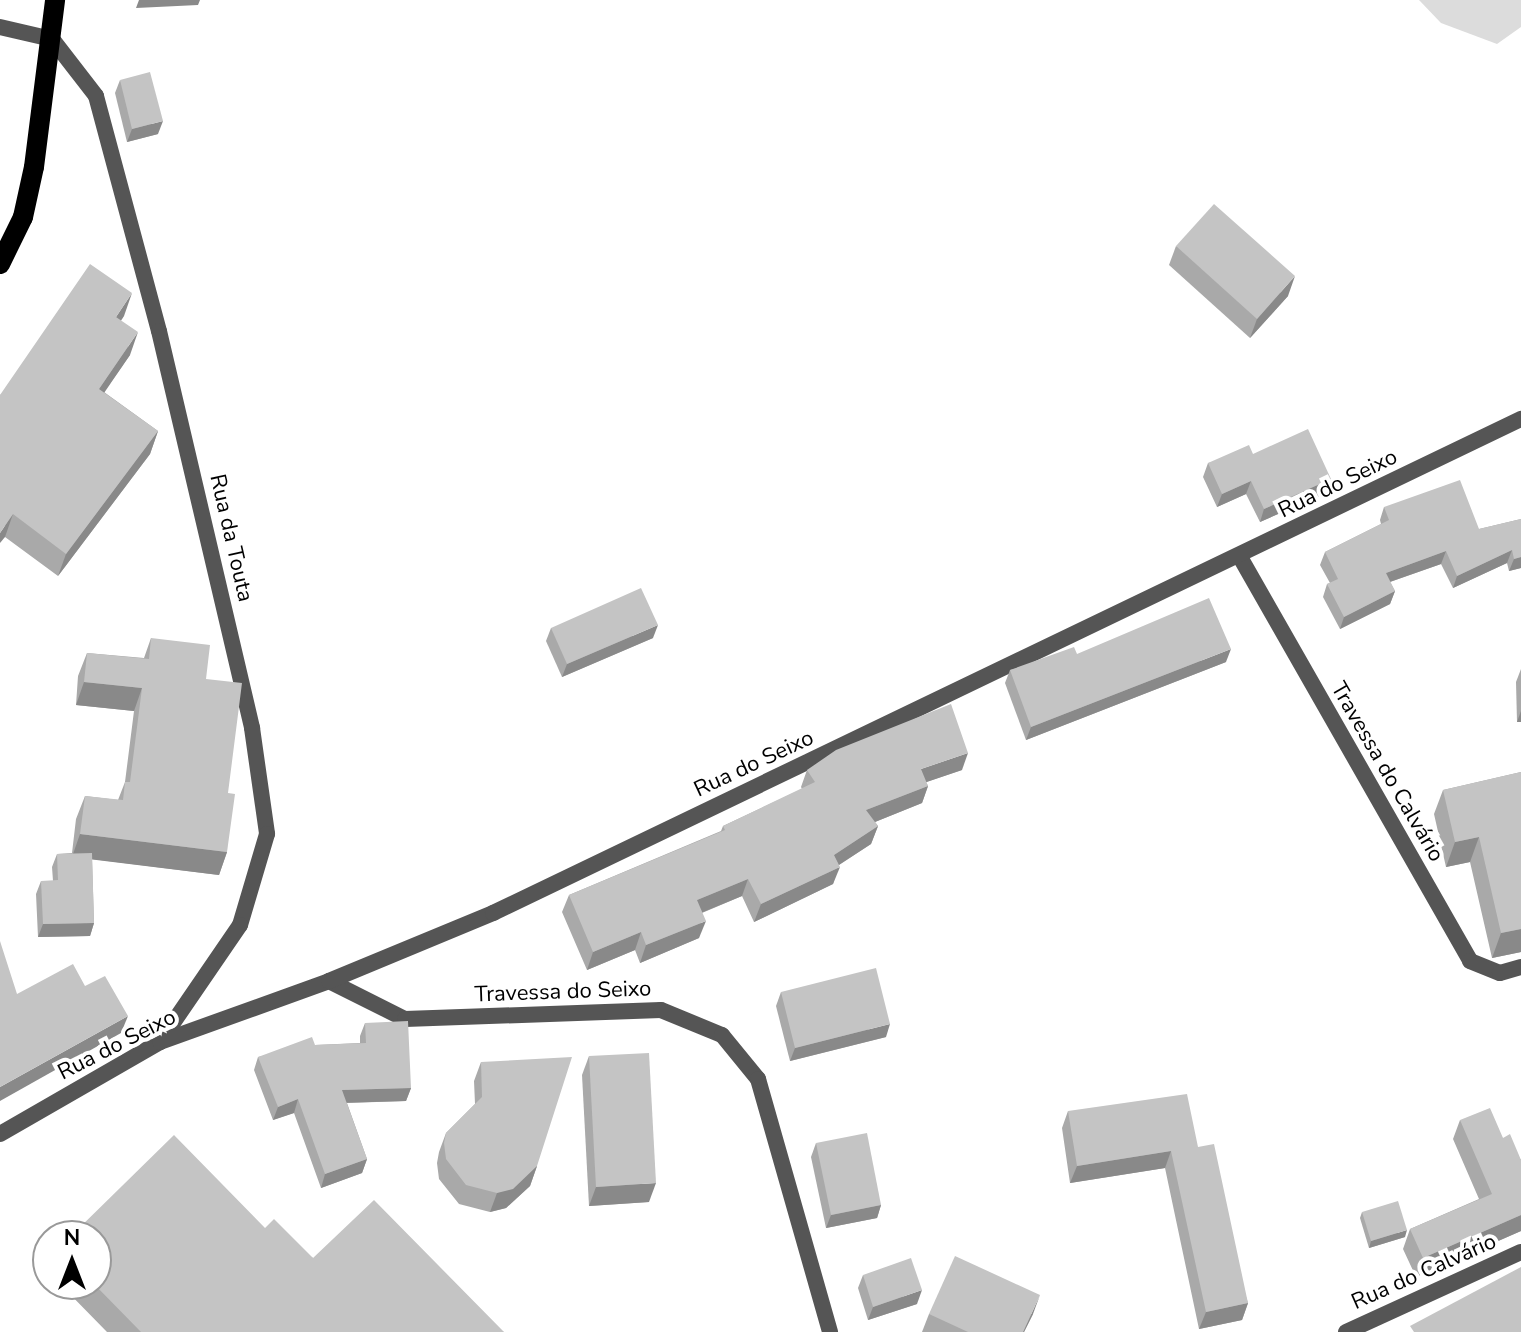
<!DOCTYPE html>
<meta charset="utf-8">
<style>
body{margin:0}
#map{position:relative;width:1521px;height:1332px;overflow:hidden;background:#fff;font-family:"Nunito Sans",sans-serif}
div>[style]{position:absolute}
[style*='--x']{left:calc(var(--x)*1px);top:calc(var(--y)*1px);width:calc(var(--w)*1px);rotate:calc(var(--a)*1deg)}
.green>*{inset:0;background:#dcdcdc}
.street>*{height:16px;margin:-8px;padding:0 8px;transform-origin:8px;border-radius:8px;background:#555}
.primary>*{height:20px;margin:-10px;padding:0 10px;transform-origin:10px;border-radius:10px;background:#000}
.wall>*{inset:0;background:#a9a9a9}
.shaded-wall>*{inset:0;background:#898989}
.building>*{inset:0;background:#c4c4c4}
span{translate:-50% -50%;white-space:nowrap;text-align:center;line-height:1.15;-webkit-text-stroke:8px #fff;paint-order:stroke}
.street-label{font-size:22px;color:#000}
.north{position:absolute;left:32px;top:1220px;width:80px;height:80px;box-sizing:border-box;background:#fff;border:2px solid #999;border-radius:50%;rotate:0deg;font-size:22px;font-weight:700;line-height:32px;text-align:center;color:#000}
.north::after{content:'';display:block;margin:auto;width:28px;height:36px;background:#000;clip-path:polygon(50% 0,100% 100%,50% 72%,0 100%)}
</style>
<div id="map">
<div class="green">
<i style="clip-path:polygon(1419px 0,1521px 0,1521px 27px,1497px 44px,1441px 23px)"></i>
</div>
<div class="street">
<i style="--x:0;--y:27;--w:53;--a:13"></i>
<i style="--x:52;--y:39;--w:72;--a:52.3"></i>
<i style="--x:96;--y:96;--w:243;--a:75"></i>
<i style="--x:159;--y:331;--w:408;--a:76.8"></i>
<i style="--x:252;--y:728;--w:107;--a:81.9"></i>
<i style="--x:267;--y:834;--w:95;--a:106.5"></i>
<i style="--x:240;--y:925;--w:142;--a:124.4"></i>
<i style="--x:1240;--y:557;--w:465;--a:60.3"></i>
<i style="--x:1470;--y:961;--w:32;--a:22"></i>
<i style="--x:1500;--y:973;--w:22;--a:-16"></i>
<i style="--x:329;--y:981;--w:85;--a:26.6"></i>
<i style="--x:405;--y:1019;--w:256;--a:-2"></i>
<i style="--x:661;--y:1010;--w:66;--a:22.3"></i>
<i style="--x:722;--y:1035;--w:57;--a:50.7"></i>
<i style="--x:758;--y:1079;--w:263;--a:74.1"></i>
<i style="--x:0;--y:1134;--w:185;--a:-29.9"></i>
<i style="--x:160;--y:1042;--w:180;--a:-19.8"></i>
<i style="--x:329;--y:981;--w:178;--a:-22.5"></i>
<i style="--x:493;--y:913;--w:1141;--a:-25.67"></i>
<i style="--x:1346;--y:1332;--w:192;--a:-24.6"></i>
</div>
<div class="primary">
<i style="--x:0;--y:264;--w:52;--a:-63.9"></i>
<i style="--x:23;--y:217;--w:51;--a:-77.6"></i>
<i style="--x:34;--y:167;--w:168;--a:-82.8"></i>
</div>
<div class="wall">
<i style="clip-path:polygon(120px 80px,158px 134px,127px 142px,115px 93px)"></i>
<i style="clip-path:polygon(1176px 246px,1288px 296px,1250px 338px,1169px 265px)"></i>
<i style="clip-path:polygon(124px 316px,121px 320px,130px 355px,104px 392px,158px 431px,150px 454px,58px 576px,5px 537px,0 395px)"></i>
<i style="clip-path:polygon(1253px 454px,1331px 479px,1326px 493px,1260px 522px,1246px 494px,1217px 507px,1203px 477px,1208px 463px)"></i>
<i style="clip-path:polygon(1384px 507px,1479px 529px,1521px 519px,1521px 568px,1509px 571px,1507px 563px,1453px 588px,1441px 564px,1390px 582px,1395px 591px,1390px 604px,1340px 629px,1323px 597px,1327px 584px,1330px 583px,1320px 565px,1325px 552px,1381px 524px,1380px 520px)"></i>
<i style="clip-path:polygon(551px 628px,653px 638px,562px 677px,546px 641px)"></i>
<i style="clip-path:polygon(151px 638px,206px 679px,228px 793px,227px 852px,219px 875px,92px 859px,94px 923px,90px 936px,38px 937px,36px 894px,41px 881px,53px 881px,52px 867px,57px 854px,72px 853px,76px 819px,85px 796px,118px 800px,125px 782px,134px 711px,76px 705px,78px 676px,87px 653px,144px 658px)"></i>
<i style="clip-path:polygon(1077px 654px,1226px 662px,1026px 740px,1005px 683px,1010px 670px)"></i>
<i style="clip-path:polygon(1521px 669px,1521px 722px,1517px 722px,1516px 682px)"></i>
<i style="clip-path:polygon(807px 770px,962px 770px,926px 782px,928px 786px,922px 803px,875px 822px,878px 826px,871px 844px,839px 865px,833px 884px,754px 922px,742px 896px,702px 913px,699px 938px,640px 963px,635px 950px,587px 970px,562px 912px,569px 895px,721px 831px,723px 826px,802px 789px,801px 787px)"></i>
<i style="clip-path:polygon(1521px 772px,1521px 952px,1492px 958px,1470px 862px,1446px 867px,1434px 814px,1443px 790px)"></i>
<i style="clip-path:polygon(781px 992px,886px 1037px,790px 1061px,776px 1006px)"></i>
<i style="clip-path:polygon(365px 1023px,411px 1088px,406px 1101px,347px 1103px,367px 1159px,362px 1173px,321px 1188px,294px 1113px,273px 1120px,254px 1070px,258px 1057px,315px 1045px,360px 1043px,360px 1036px)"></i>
<i style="clip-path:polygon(589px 1056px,649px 1202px,589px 1206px,582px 1075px)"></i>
<i style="clip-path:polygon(481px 1062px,537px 1166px,530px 1186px,506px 1208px,490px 1212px,459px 1204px,439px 1179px,437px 1163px,439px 1152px,446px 1133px,475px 1104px,474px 1081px)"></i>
<i style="clip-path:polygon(1068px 1111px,1198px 1147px,1248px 1303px,1242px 1320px,1199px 1329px,1165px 1168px,1070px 1183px,1062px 1128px)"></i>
<i style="clip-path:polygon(1460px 1120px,1503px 1138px,1521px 1160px,1521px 1231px,1416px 1277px,1403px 1249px,1410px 1229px,1479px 1199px,1453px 1139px)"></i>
<i style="clip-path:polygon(816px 1143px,881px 1205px,877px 1218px,826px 1228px,811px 1157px)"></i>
<i style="clip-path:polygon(1362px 1212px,1405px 1237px,1369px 1248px,1360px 1218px)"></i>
<i style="clip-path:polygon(265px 1228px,313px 1258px,504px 1332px,107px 1332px,60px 1284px,96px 1284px)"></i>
<i style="clip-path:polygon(863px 1275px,917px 1304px,868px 1320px,858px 1288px)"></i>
<i style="clip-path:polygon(929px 1314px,1033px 1314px,1024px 1332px,922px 1332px)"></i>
</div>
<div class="shaded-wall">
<i style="clip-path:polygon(139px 0,200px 0,198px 5px,136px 8px)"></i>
<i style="clip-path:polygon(163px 121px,158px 134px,127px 142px,132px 129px)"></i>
<i style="clip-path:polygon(1295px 276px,1288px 296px,1250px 338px,1257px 319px)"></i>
<i style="clip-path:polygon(132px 293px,124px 316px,108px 340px,116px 317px)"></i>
<i style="clip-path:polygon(138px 332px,130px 355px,91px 412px,99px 389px)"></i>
<i style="clip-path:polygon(158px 431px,150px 454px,58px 576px,66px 554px)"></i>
<i style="clip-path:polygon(1331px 479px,1326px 493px,1260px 522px,1264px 509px)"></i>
<i style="clip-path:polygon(1251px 481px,1246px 494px,1217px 507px,1222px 494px)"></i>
<i style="clip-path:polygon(13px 514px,5px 537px,0 543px,0 533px)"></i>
<i style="clip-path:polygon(1512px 550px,1507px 563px,1453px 588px,1457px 576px)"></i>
<i style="clip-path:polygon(1446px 551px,1441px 564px,1381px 585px,1386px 573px)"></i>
<i style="clip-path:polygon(1521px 557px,1521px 568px,1509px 571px,1514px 559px)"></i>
<i style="clip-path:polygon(1395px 591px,1390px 604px,1340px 629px,1344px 617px)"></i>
<i style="clip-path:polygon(658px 625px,653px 638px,562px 677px,567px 664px)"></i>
<i style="clip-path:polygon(1231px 649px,1226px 662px,1026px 740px,1031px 727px)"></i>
<i style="clip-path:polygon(84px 682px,142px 688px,134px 711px,76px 705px)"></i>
<i style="clip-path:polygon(1521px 711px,1521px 722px,1517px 722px)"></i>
<i style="clip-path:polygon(968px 753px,962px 770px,915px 786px,921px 769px)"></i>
<i style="clip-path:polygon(928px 786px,922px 803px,860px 828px,866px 810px)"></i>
<i style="clip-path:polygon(878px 826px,871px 844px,828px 872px,834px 855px)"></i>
<i style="clip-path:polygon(80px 834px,227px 852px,219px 875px,72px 857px)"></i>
<i style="clip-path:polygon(1479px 837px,1470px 862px,1446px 867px,1455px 842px)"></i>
<i style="clip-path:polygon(840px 867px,833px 884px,754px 922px,761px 904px)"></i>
<i style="clip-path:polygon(748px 879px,742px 896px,691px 917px,697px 900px)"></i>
<i style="clip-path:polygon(706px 921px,699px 938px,640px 963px,646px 945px)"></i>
<i style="clip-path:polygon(94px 923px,90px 936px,38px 937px,43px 924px)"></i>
<i style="clip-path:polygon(1521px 929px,1521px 952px,1492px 958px,1501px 933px)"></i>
<i style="clip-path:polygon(641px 932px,635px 950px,587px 970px,593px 952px)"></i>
<i style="clip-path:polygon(128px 1016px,121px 1033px,0 1101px,0 1087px)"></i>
<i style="clip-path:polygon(890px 1024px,886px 1037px,790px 1061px,795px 1048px)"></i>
<i style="clip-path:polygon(411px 1088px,406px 1101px,337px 1103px,342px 1090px)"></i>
<i style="clip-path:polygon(298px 1099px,294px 1113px,273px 1120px,278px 1107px)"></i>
<i style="clip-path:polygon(1171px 1151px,1165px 1168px,1070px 1183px,1077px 1166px)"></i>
<i style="clip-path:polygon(367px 1159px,362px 1173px,321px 1188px,325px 1174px)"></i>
<i style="clip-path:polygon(537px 1166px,530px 1186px,506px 1208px,490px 1212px,497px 1193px)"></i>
<i style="clip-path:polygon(656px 1183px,649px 1202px,589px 1206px,596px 1187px)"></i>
<i style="clip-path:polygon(881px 1205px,877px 1218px,826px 1228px,831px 1215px)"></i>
<i style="clip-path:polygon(1521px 1215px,1521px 1231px,1416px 1277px,1423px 1258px)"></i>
<i style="clip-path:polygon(1407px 1230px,1405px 1237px,1369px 1248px,1371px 1241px)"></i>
<i style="clip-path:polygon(922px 1290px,917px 1304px,868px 1320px,873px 1307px)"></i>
<i style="clip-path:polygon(1040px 1295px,1033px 1314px,1024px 1332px,1023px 1332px)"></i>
<i style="clip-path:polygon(1248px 1303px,1242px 1320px,1199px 1329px,1206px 1312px)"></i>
</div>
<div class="building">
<i style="clip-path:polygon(150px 72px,163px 121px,132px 129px,120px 80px)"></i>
<i style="clip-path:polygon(1214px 204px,1295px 276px,1257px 319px,1176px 246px)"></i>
<i style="clip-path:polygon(90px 264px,132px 293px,116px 317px,138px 332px,99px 389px,158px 431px,66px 554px,13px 514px,0 533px,0 395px)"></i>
<i style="clip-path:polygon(1308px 429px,1331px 479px,1264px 509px,1251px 481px,1222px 494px,1208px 463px,1249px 445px,1253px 454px)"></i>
<i style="clip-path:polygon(1460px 480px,1479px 529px,1521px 519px,1521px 557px,1514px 559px,1512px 550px,1457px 576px,1446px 551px,1386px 573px,1395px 591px,1344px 617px,1327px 584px,1338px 579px,1325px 552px,1389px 520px,1384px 507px)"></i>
<i style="clip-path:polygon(641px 588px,658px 625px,567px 664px,551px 628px)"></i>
<i style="clip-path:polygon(1209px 598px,1231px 649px,1031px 727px,1010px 670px,1074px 647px,1077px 654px)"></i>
<i style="clip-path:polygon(151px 638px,210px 645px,206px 679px,242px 683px,228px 793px,235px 794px,227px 852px,80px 834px,85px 796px,123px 800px,125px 782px,130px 782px,142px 688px,84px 682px,87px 653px,149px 659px)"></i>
<i style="clip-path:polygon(951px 704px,968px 753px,921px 769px,928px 786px,866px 810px,878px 826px,834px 855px,840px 867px,761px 904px,748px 879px,697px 900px,706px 921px,646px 945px,641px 932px,593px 952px,569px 895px,725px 830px,723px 826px,815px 782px,807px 770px,836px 750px)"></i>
<i style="clip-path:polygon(1521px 772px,1521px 929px,1501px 933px,1479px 837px,1455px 842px,1443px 790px)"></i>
<i style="clip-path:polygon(92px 853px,94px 923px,43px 924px,41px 881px,58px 880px,57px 854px)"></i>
<i style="clip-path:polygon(0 941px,17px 994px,73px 964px,85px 986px,105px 976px,128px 1016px,0 1087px)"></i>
<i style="clip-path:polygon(876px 968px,890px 1024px,795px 1048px,781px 992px)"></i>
<i style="clip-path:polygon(408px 1021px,411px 1088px,342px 1090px,367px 1159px,325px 1174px,298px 1099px,278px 1107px,258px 1057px,312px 1037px,315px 1045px,366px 1043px,365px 1023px)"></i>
<i style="clip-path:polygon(649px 1053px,656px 1183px,596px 1187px,589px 1056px)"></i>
<i style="clip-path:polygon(572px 1057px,537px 1166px,513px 1189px,497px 1193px,466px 1185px,446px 1159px,444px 1143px,446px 1133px,482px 1097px,481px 1062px)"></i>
<i style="clip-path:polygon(1187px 1094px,1198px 1147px,1214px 1144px,1248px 1303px,1206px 1312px,1171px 1151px,1077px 1166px,1068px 1111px)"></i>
<i style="clip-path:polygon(1490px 1108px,1503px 1138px,1510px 1134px,1521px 1160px,1521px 1215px,1423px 1258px,1410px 1229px,1492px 1194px,1460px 1120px)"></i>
<i style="clip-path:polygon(867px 1133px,881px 1205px,831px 1215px,816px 1143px)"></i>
<i style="clip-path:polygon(174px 1135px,265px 1228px,274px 1219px,313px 1258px,374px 1200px,504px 1332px,141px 1332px,94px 1284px,96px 1284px,96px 1236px,71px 1236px)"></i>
<i style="clip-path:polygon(1398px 1201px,1407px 1230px,1371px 1241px,1362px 1212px)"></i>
<i style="clip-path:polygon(955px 1256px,1040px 1295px,1023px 1332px,968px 1332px,929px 1314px)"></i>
<i style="clip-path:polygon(911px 1258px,922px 1290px,873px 1307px,863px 1275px)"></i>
<i style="clip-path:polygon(1521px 1267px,1521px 1332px,1414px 1332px,1410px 1326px)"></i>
</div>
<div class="street-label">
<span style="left:1338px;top:484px;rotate:-26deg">Rua do Seixo</span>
<span style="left:231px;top:538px;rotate:77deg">Rua da Touta</span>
<span style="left:754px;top:764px;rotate:-25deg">Rua do Seixo</span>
<span style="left:1387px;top:772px;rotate:60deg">Travessa do Calvário</span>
<span style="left:563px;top:992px;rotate:-2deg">Travessa do Seixo</span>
<span style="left:117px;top:1045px;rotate:-27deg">Rua do Seixo</span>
<span style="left:1424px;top:1272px;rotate:-24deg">Rua do Calvário</span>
</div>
<div class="north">N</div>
</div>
